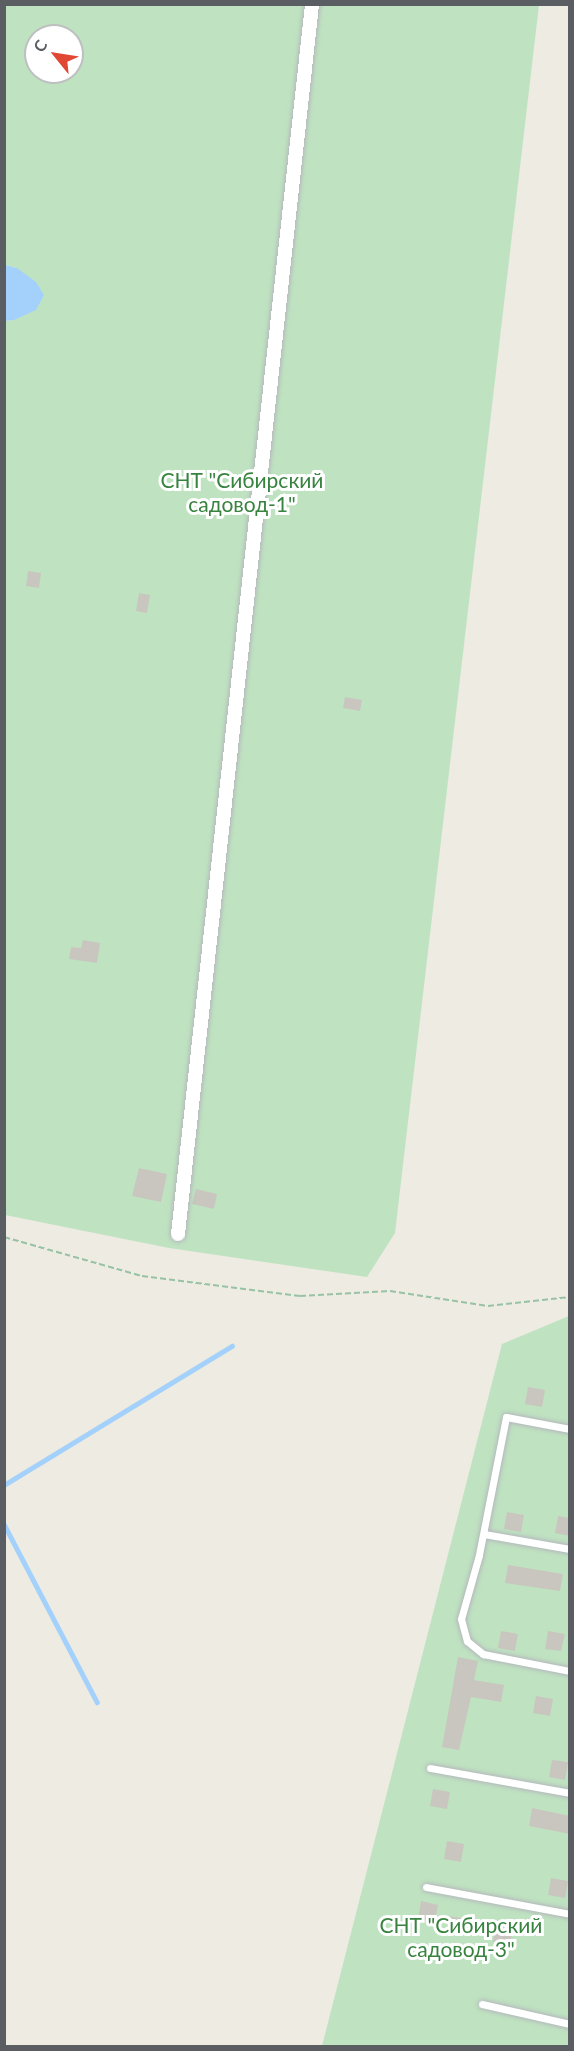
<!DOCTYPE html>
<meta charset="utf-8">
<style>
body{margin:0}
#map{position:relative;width:574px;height:2051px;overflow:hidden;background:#edebe2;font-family:Lato,sans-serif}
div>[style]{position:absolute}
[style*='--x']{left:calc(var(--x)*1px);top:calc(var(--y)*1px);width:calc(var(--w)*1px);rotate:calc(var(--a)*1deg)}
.green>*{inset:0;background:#bfe3c1}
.water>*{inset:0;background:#a4d1fb}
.stream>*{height:4.5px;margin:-2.25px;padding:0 2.25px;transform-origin:2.25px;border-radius:2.25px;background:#a4d1fb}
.building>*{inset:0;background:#c8c6bf}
.path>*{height:2px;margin-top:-1px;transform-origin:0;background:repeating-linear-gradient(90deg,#97c2a5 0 6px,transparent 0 9px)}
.roads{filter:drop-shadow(0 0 2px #b5b8bc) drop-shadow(0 0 2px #b5b8bc)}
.service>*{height:7px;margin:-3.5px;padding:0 3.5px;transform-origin:3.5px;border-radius:3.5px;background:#fff}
.minor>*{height:14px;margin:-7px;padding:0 7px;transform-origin:7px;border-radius:7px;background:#fff}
span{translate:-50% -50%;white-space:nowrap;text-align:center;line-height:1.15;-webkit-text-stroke:6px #fff;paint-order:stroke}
.park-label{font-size:21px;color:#38833f}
.frame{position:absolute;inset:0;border:6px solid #5a5e62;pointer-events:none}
.north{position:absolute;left:24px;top:24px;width:60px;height:60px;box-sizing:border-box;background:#fff;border:2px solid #bdbfc0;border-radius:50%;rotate:300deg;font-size:16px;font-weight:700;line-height:24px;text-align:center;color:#5a5e62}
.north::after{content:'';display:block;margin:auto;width:21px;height:27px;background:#e14834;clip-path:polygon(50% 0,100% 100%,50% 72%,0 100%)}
</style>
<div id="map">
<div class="green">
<i style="clip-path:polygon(evenodd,5px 5px,539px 5px,395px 1233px,367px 1277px,169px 1248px,5px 1215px,4px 321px,14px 320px,17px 268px,5px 265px,5px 5px,36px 36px,72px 36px,72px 72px,36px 72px,36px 36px)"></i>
<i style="clip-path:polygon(569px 1316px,569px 2046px,322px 2046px,502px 1344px)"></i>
</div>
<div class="water">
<i style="clip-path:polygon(5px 265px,17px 268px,36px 282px,44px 295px,36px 310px,14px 320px,5px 321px)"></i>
</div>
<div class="stream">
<i style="--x:4;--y:1485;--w:267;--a:-31.4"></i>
<i style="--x:4;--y:1524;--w:201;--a:62.4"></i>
</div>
<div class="building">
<i style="clip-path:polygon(28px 571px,41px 573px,39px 588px,26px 586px)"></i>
<i style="clip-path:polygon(139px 593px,150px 595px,147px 613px,136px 611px)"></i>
<i style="clip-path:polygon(345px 697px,362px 700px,360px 711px,343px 708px)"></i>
<i style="clip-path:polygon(83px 940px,100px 943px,97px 963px,69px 959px,71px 947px,81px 948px)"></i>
<i style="clip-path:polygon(139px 1168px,167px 1174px,161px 1202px,132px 1196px)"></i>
<i style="clip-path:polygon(196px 1189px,217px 1194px,214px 1209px,192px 1204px)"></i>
<i style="clip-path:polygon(528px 1387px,545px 1390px,542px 1407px,525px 1404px)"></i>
<i style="clip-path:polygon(507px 1512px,524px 1515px,521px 1532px,504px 1529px)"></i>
<i style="clip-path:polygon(558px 1516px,570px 1518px,570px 1536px,555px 1533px)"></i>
<i style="clip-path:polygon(508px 1565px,563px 1574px,560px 1591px,505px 1583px)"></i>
<i style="clip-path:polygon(501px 1631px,518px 1634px,515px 1651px,498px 1648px)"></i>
<i style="clip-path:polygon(548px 1631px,565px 1634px,561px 1651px,545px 1649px)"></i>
<i style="clip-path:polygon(458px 1657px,478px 1661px,474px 1680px,504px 1685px,501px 1702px,471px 1697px,459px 1750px,442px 1747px)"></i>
<i style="clip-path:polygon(536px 1696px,553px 1699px,550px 1716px,533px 1713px)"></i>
<i style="clip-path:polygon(552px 1760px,568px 1762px,565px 1780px,549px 1777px)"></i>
<i style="clip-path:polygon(433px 1789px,450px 1792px,447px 1809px,430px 1806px)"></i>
<i style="clip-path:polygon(532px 1808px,570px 1816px,570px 1834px,529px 1826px)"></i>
<i style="clip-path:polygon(447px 1841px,464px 1844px,461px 1862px,444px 1859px)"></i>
<i style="clip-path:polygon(551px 1878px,568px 1881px,565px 1898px,548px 1895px)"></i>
<i style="clip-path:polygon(421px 1901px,438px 1905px,435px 1922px,418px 1919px)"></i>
<i style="clip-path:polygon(449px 1916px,466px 1919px,463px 1936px,446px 1933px)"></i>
<i style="clip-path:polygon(496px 1925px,513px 1928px,510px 1945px,493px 1942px)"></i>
</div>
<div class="path">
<i style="--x:4;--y:1237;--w:143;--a:15.8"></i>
<i style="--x:142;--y:1276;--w:159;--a:7.2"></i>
<i style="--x:300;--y:1296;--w:90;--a:-3.2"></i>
<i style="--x:390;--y:1291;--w:99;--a:8.7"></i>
<i style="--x:488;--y:1306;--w:82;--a:-6.3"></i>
</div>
<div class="roads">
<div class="service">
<i style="--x:570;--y:1429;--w:65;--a:-169.4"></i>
<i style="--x:506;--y:1417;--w:141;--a:101.1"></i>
<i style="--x:479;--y:1555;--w:66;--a:105.7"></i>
<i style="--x:461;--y:1619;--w:23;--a:75"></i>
<i style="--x:467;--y:1641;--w:21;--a:39"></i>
<i style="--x:483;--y:1654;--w:89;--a:11.1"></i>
<i style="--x:484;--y:1534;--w:87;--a:9.9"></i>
<i style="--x:430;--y:1768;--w:142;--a:10.1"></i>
<i style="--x:426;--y:1887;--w:147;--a:10.6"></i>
<i style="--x:482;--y:2004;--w:90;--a:12.8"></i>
</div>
<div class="minor">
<i style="--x:178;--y:1234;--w:1237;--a:-83.78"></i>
</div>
</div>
<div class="park-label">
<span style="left:242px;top:492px">СНТ "Сибирский<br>садовод-1"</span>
<span style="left:461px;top:1937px">СНТ "Сибирский<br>садовод-3"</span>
</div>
<div class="frame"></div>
<div class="north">С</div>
</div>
